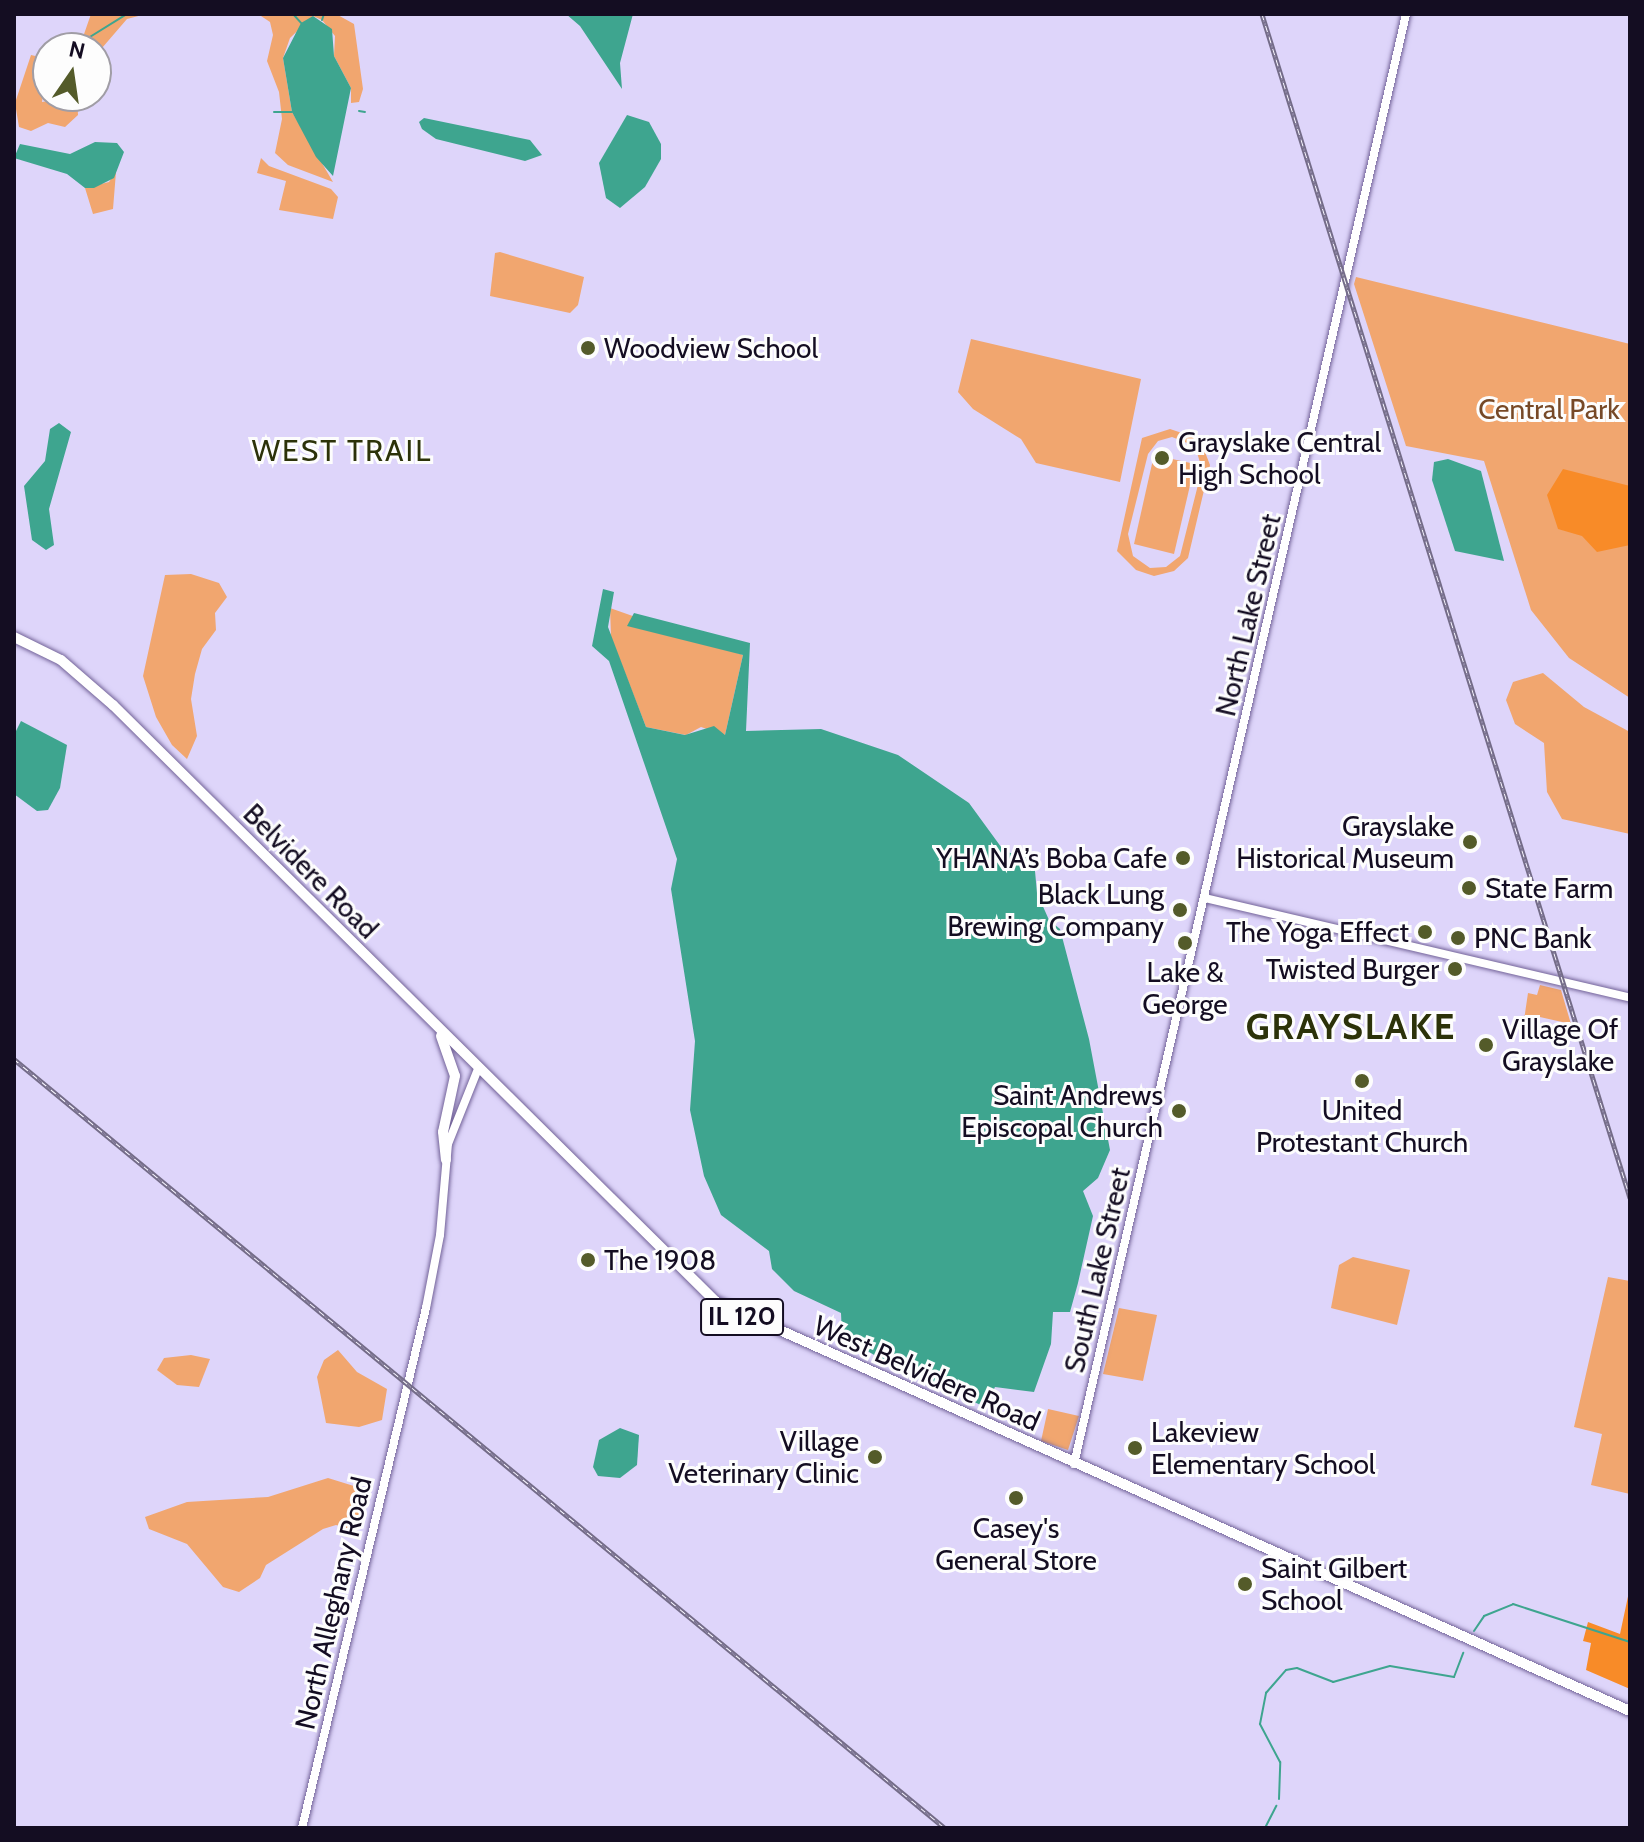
<!DOCTYPE html>
<meta charset="utf-8">
<style>
body{margin:0}
#map{position:relative;width:1644px;height:1842px;overflow:hidden;background:#ded5fa;font-family:Cabin,sans-serif}
div>[style]{position:absolute}
[style*='--x']{left:calc(var(--x)*1px);top:calc(var(--y)*1px);width:calc(var(--w)*1px);rotate:calc(var(--a)*1deg)}
.green>*{inset:0;background:#f1a66f}
.forest>*{inset:0;background:#f88b28}
.water>*{inset:0;background:#3ea58f}
.stream>*{height:2px;margin:-1px;padding:0 1px;transform-origin:1px;border-radius:1px;background:#3ea58f}
.roads{filter:drop-shadow(0 0 2px #726298) drop-shadow(0 0 2px #726298)}
.tertiary>*{height:8px;margin:-4px;padding:0 4px;transform-origin:4px;border-radius:4px;background:#fff}
.primary>*{height:10px;margin:-5px;padding:0 5px;transform-origin:5px;border-radius:5px;background:#fff}
.rail>*{height:5px;margin-top:-2.5px;transform-origin:0;background:repeating-linear-gradient(90deg,#fdfdfd 0 6px,#746c88 0 12px);box-sizing:border-box;border-block:2px solid #746c88}
.dots>*{width:22px;height:22px;translate:-50% -50%;box-sizing:border-box;border:4px solid #fdfdfd;border-radius:50%}
span{translate:-50% -50%;white-space:nowrap;text-align:center;line-height:1.15;-webkit-text-stroke:6px #fdfdfd;paint-order:stroke}
.shield-label span{padding:2px 6px;background:#fdfdfd;border:2px solid;border-radius:6px;-webkit-text-stroke-width:0}
.shield-label{font-size:26px;color:#140d22;font-weight:700}
.poi-label{font-size:28px;color:#140d22}
.left{translate:0 -50%;text-align:left}
.right{translate:-100% -50%;text-align:right}
.park-label{font-size:28px;color:#774927}
.street-label{font-size:28px;color:#140d22}
.neighbourhood-label{font-size:30px;color:#2c3209;letter-spacing:2px}
.district-label{font-size:36px;color:#2c3209;font-weight:700;letter-spacing:2px}
.frame{position:absolute;inset:0;border:16px solid #140d22;pointer-events:none}
.north{position:absolute;left:32px;top:32px;width:80px;height:80px;box-sizing:border-box;background:#fdfdfd;border:2px solid #a09da5;border-radius:50%;rotate:13deg;font-size:22px;font-weight:700;line-height:32px;text-align:center;color:#140d22}
.north::after{content:'';display:block;margin:auto;width:28px;height:36px;background:#545b2a;clip-path:polygon(50% 0,100% 100%,50% 72%,0 100%)}
</style>
<div id="map">
<div class="green">
<i style="clip-path:polygon(91px 14px,146px 14px,127px 19px,102px 48px,83px 37px)"></i>
<i style="clip-path:polygon(258px 14px,336px 14px,354px 24px,363px 89px,359px 102px,351px 103px,351px 88px,334px 56px,335px 36px,322px 20px,313px 16px,290px 38px,283px 58px,292px 112px,333px 182px,288px 165px,275px 153px,282px 119px,279px 92px,267px 61px,273px 35px,270px 22px)"></i>
<i style="clip-path:polygon(31px 55px,48px 59px,42px 102px,77px 96px,78px 115px,65px 127px,48px 123px,31px 131px,19px 127px,15px 103px)"></i>
<i style="clip-path:polygon(261px 158px,269px 166px,331px 189px,338px 197px,333px 219px,279px 210px,286px 181px,257px 173px)"></i>
<i style="clip-path:polygon(116px 172px,113px 209px,93px 214px,85px 188px,109px 182px)"></i>
<i style="clip-path:polygon(500px 252px,584px 277px,578px 305px,570px 313px,490px 296px,495px 253px)"></i>
<i style="clip-path:polygon(1356px 277px,1630px 344px,1630px 698px,1569px 658px,1531px 610px,1484px 461px,1406px 446px,1354px 284px)"></i>
<i style="clip-path:polygon(971px 339px,1141px 379px,1120px 482px,1036px 463px,1021px 439px,973px 409px,958px 392px)"></i>
<i style="clip-path:polygon(evenodd,1170px 429px,1200px 439px,1210px 465px,1188px 558px,1174px 571px,1154px 576px,1136px 570px,1117px 551px,1142px 438px,1170px 429px,1172px 437px,1195px 446px,1202px 469px,1180px 556px,1166px 567px,1150px 568px,1133px 556px,1128px 534px,1148px 454px,1158px 441px,1172px 437px)"></i>
<i style="clip-path:polygon(1154px 455px,1195px 464px,1174px 554px,1134px 544px)"></i>
<i style="clip-path:polygon(191px 574px,219px 583px,227px 597px,215px 613px,216px 630px,202px 649px,195px 674px,191px 699px,197px 736px,187px 759px,172px 745px,156px 717px,143px 676px,165px 575px)"></i>
<i style="clip-path:polygon(610px 608px,743px 655px,725px 735px,701px 727px,686px 735px,646px 727px,611px 637px)"></i>
<i style="clip-path:polygon(1543px 673px,1584px 707px,1630px 732px,1630px 834px,1562px 819px,1547px 792px,1544px 743px,1515px 724px,1506px 700px,1513px 682px)"></i>
<i style="clip-path:polygon(1540px 985px,1561px 990px,1571px 1024px,1531px 1015px,1524px 1020px,1528px 993px,1537px 995px)"></i>
<i style="clip-path:polygon(1353px 1257px,1410px 1270px,1397px 1325px,1331px 1308px,1339px 1265px)"></i>
<i style="clip-path:polygon(1608px 1277px,1630px 1281px,1630px 1494px,1591px 1485px,1602px 1434px,1574px 1427px)"></i>
<i style="clip-path:polygon(1119px 1308px,1157px 1315px,1143px 1381px,1103px 1374px)"></i>
<i style="clip-path:polygon(338px 1350px,357px 1372px,387px 1389px,382px 1420px,359px 1427px,326px 1423px,317px 1377px,324px 1360px)"></i>
<i style="clip-path:polygon(191px 1355px,210px 1359px,199px 1387px,177px 1385px,157px 1370px,164px 1358px)"></i>
<i style="clip-path:polygon(1048px 1409px,1079px 1416px,1068px 1450px,1041px 1441px)"></i>
<i style="clip-path:polygon(328px 1478px,370px 1491px,357px 1531px,336px 1525px,323px 1529px,266px 1565px,260px 1578px,239px 1592px,223px 1587px,187px 1544px,149px 1529px,145px 1517px,187px 1502px,268px 1497px)"></i>
</div>
<div class="forest">
<i style="clip-path:polygon(1563px 469px,1630px 486px,1630px 545px,1597px 552px,1582px 536px,1558px 529px,1547px 495px)"></i>
<i style="clip-path:polygon(1630px 1587px,1630px 1689px,1586px 1670px,1591px 1643px,1583px 1641px,1588px 1622px,1620px 1634px)"></i>
</div>
<div class="water">
<i style="clip-path:polygon(566px 14px,633px 14px,620px 63px,622px 89px,580px 26px)"></i>
<i style="clip-path:polygon(313px 16px,332px 29px,334px 56px,351px 88px,333px 176px,316px 157px,292px 112px,283px 58px,301px 23px)"></i>
<i style="clip-path:polygon(627px 115px,649px 122px,661px 144px,661px 159px,645px 187px,620px 208px,606px 198px,599px 163px)"></i>
<i style="clip-path:polygon(424px 118px,530px 140px,542px 155px,525px 161px,436px 139px,422px 129px,419px 122px)"></i>
<i style="clip-path:polygon(95px 142px,117px 143px,124px 152px,114px 178px,94px 188px,85px 188px,67px 174px,14px 158px,20px 144px,70px 154px)"></i>
<i style="clip-path:polygon(59px 423px,71px 432px,49px 509px,54px 545px,46px 550px,32px 540px,24px 486px,45px 461px,50px 429px)"></i>
<i style="clip-path:polygon(1448px 459px,1481px 471px,1504px 561px,1455px 551px,1432px 480px,1434px 462px)"></i>
<i style="clip-path:polygon(603px 589px,614px 592px,608px 627px,646px 727px,685px 735px,714px 726px,725px 735px,743px 655px,627px 626px,634px 613px,750px 643px,746px 731px,821px 729px,898px 755px,969px 803px,1004px 851px,1034px 860px,1037px 893px,1049px 920px,1060px 929px,1089px 1039px,1110px 1150px,1098px 1178px,1083px 1191px,1093px 1216px,1078px 1283px,1070px 1312px,1053px 1312px,1051px 1344px,1034px 1392px,995px 1387px,985px 1407px,881px 1359px,842px 1336px,841px 1313px,794px 1291px,772px 1269px,769px 1251px,721px 1215px,704px 1176px,690px 1110px,695px 1041px,671px 889px,677px 859px,609px 661px,592px 646px)"></i>
<i style="clip-path:polygon(21px 721px,67px 745px,60px 788px,48px 810px,37px 811px,14px 794px,14px 735px)"></i>
<i style="clip-path:polygon(620px 1428px,639px 1435px,637px 1465px,620px 1478px,598px 1476px,593px 1467px,599px 1440px)"></i>
</div>
<div class="stream">
<i style="--x:293;--y:14;--w:12;--a:48"></i>
<i style="--x:322;--y:20;--w:6;--a:-72"></i>
<i style="--x:85;--y:40;--w:49;--a:-31.8"></i>
<i style="--x:359;--y:111;--w:6;--a:9"></i>
<i style="--x:274;--y:112;--w:18;--a:0"></i>
<i style="--x:1474;--y:1631;--w:18;--a:-56"></i>
<i style="--x:1484;--y:1616;--w:31;--a:-22"></i>
<i style="--x:1513;--y:1604;--w:123;--a:18"></i>
<i style="--x:1279;--y:1799;--w:37;--a:-88"></i>
<i style="--x:1280;--y:1762;--w:43;--a:-117.8"></i>
<i style="--x:1260;--y:1724;--w:32;--a:-79"></i>
<i style="--x:1266;--y:1693;--w:30;--a:-49"></i>
<i style="--x:1286;--y:1670;--w:11;--a:-10"></i>
<i style="--x:1297;--y:1668;--w:39;--a:21"></i>
<i style="--x:1333;--y:1682;--w:59;--a:-15.7"></i>
<i style="--x:1390;--y:1666;--w:65;--a:9.8"></i>
<i style="--x:1454;--y:1677;--w:26;--a:-69"></i>
<i style="--x:1265;--y:1828;--w:25;--a:-63"></i>
</div>
<div class="roads">
<div class="tertiary">
<i style="--x:1205;--y:898;--w:437;--a:13.2"></i>
<i style="--x:1074;--y:1464;--w:1488;--a:-77.1"></i>
<i style="--x:302;--y:1828;--w:535;--a:-76.59"></i>
<i style="--x:426;--y:1308;--w:74;--a:-79.1"></i>
<i style="--x:440;--y:1235;--w:91;--a:-85"></i>
<i style="--x:448;--y:1144;--w:81;--a:-68.2"></i>
</div>
<div class="primary">
<i style="--x:14;--y:637;--w:52;--a:26.1"></i>
<i style="--x:61;--y:660;--w:69;--a:40.9"></i>
<i style="--x:113;--y:705;--w:847;--a:44.71"></i>
<i style="--x:715;--y:1301;--w:1003;--a:24.14"></i>
<i style="--x:441;--y:1036;--w:42;--a:70.7"></i>
<i style="--x:455;--y:1076;--w:57;--a:102.1"></i>
<i style="--x:443;--y:1132;--w:28;--a:84"></i>
</div>
</div>
<div class="rail">
<i style="--x:1262;--y:14;--w:1240;--a:72.73"></i>
<i style="--x:14;--y:1059;--w:1208;--a:39.56"></i>
</div>
<div class="dots">
<i style="left:588px;top:348px;background:#545b2a"></i>
<i style="left:1162px;top:458px;background:#545b2a"></i>
<i style="left:1470px;top:842px;background:#545b2a"></i>
<i style="left:1183px;top:858px;background:#545b2a"></i>
<i style="left:1469px;top:888px;background:#545b2a"></i>
<i style="left:1180px;top:910px;background:#545b2a"></i>
<i style="left:1425px;top:932px;background:#545b2a"></i>
<i style="left:1458px;top:938px;background:#545b2a"></i>
<i style="left:1185px;top:943px;background:#545b2a"></i>
<i style="left:1455px;top:969px;background:#545b2a"></i>
<i style="left:1486px;top:1045px;background:#545b2a"></i>
<i style="left:1362px;top:1081px;background:#545b2a"></i>
<i style="left:1179px;top:1111px;background:#545b2a"></i>
<i style="left:588px;top:1260px;background:#545b2a"></i>
<i style="left:1135px;top:1448px;background:#545b2a"></i>
<i style="left:875px;top:1457px;background:#545b2a"></i>
<i style="left:1016px;top:1498px;background:#545b2a"></i>
<i style="left:1245px;top:1584px;background:#545b2a"></i>
</div>
<div class="shield-label">
<span style="left:742px;top:1317px">IL 120</span>
</div>
<div class="poi-label">
<span class="left" style="left:604px;top:348px">Woodview School</span>
<span class="left" style="left:1178px;top:458px">Grayslake Central<br>High School</span>
<span class="right" style="left:1454px;top:842px">Grayslake<br>Historical Museum</span>
<span class="right" style="left:1167px;top:858px">YHANA’s Boba Cafe</span>
<span class="left" style="left:1485px;top:888px">State Farm</span>
<span class="right" style="left:1164px;top:910px">Black Lung<br>Brewing Company</span>
<span class="right" style="left:1409px;top:932px">The Yoga Effect</span>
<span class="left" style="left:1474px;top:938px">PNC Bank</span>
<span class="right" style="left:1439px;top:969px">Twisted Burger</span>
<span style="left:1185px;top:988px">Lake &amp;<br>George</span>
<span class="left" style="left:1502px;top:1045px">Village Of<br>Grayslake</span>
<span class="right" style="left:1163px;top:1111px">Saint Andrews<br>Episcopal Church</span>
<span style="left:1362px;top:1126px">United<br>Protestant Church</span>
<span class="left" style="left:604px;top:1260px">The 1908</span>
<span class="left" style="left:1151px;top:1448px">Lakeview<br>Elementary School</span>
<span class="right" style="left:859px;top:1457px">Village<br>Veterinary Clinic</span>
<span style="left:1016px;top:1544px">Casey's<br>General Store</span>
<span class="left" style="left:1261px;top:1584px">Saint Gilbert<br>School</span>
</div>
<div class="park-label">
<span style="left:1549px;top:409px">Central Park</span>
</div>
<div class="street-label">
<span style="left:1248px;top:615px;rotate:-77deg">North Lake Street</span>
<span style="left:311px;top:871px;rotate:45deg">Belvidere Road</span>
<span style="left:1097px;top:1270px;rotate:-77deg">South Lake Street</span>
<span style="left:927px;top:1373px;rotate:24deg">West Belvidere Road</span>
<span style="left:333px;top:1603px;rotate:-77deg">North Alleghany Road</span>
</div>
<div class="neighbourhood-label">
<span style="left:342px;top:451px">WEST TRAIL</span>
</div>
<div class="district-label">
<span style="left:1351px;top:1027px">GRAYSLAKE</span>
</div>
<div class="frame"></div>
<div class="north">N</div>
</div>
